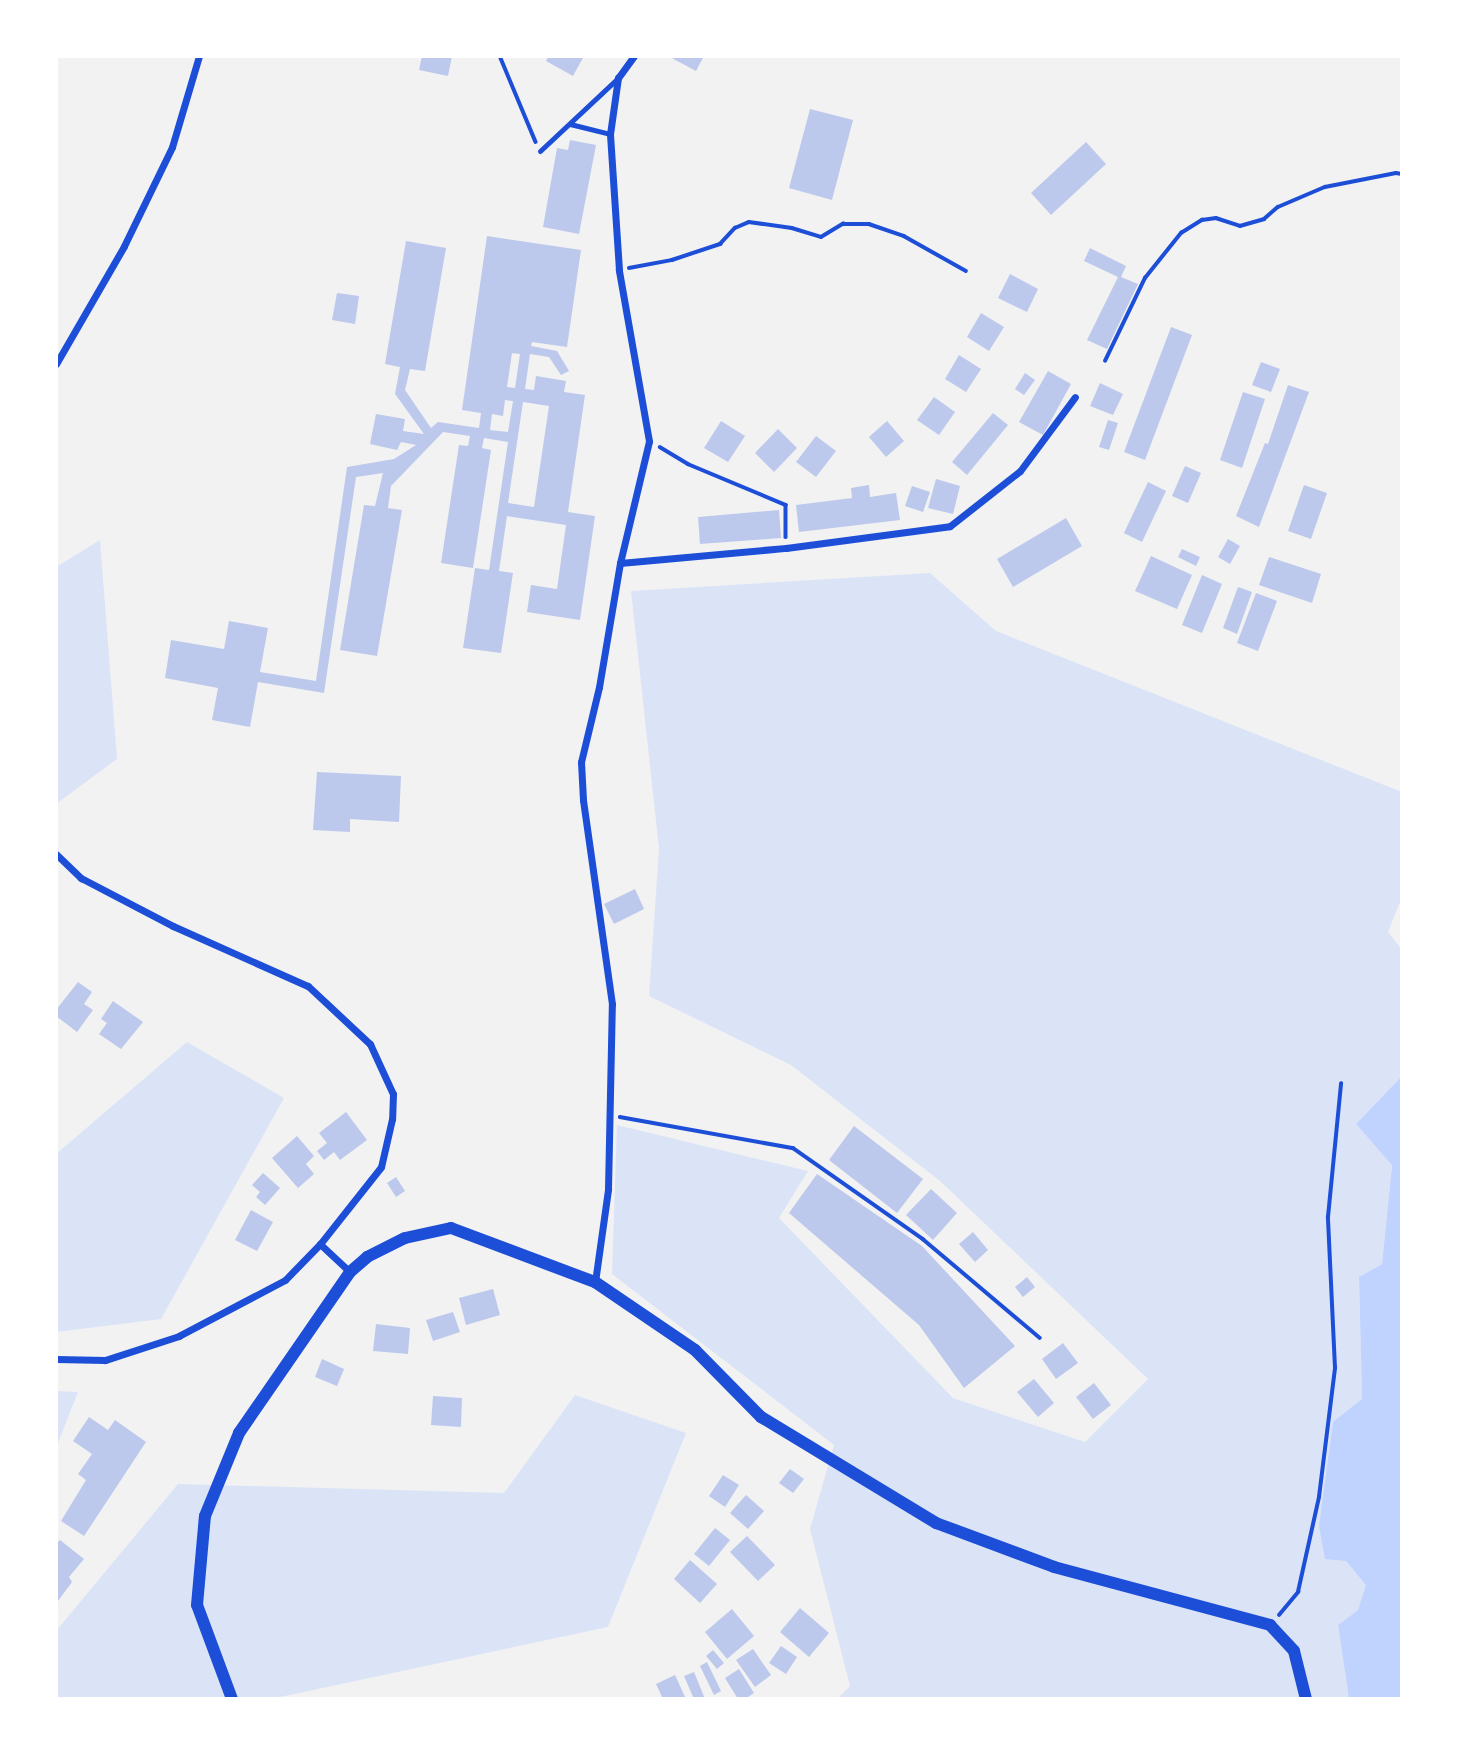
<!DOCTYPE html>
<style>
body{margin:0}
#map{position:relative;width:1458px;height:1755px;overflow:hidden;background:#f2f2f2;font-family:"Noto Sans",sans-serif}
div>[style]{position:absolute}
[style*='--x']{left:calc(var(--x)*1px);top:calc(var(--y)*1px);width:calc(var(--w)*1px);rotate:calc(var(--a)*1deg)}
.green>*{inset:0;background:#dbe4f7}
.water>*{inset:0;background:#bfd3fe}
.building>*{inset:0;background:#bdc9ec}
.path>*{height:3.5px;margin:-1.75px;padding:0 1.75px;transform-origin:1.75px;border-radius:1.75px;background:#1d4ed8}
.service>*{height:5px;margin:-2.5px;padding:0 2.5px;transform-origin:2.5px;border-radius:2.5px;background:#1d4ed8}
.minor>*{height:7px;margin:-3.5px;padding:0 3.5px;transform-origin:3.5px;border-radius:3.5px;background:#1d4ed8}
.tertiary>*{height:12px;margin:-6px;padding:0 6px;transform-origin:6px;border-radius:6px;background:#1d4ed8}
span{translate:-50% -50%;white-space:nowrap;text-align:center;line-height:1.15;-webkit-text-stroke:7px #fff;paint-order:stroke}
.frame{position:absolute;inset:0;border:58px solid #fff;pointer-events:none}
</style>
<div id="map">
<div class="green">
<i style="clip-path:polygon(100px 540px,117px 759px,56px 804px,56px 567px)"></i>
<i style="clip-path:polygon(930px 573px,996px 631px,1402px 792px,1402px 897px,1388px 932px,1402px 950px,1402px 1076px,1356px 1124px,1392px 1164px,1382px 1264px,1359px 1277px,1362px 1400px,1346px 1561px,1367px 1585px,1358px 1610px,1338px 1625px,1349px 1699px,837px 1699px,850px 1686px,810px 1529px,834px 1445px,612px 1274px,617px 1125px,808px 1171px,779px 1218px,953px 1398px,1085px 1442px,1148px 1379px,940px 1181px,791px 1065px,649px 996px,659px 849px,631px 591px)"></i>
<i style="clip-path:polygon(187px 1042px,284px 1098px,161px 1319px,56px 1332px,56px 1154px)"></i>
<i style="clip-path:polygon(56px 1391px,78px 1392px,56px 1448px)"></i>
<i style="clip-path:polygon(575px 1395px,686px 1433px,608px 1627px,271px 1699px,56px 1699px,56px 1631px,178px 1484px,504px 1493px)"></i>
</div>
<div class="water">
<i style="clip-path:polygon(1402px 1076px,1402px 1699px,1349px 1699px,1338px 1625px,1358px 1610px,1366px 1585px,1346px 1561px,1325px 1559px,1319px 1526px,1333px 1422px,1362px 1399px,1359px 1277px,1382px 1264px,1392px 1165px,1356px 1124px)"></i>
</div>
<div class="building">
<i style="clip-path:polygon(422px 56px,452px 56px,448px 76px,419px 70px)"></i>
<i style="clip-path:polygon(549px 56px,584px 56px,573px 76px,546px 61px)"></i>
<i style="clip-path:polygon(668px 56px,704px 56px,696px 71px)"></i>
<i style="clip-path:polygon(810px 109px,853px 120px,832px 200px,789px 188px)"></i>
<i style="clip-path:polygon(570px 140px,596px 145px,579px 234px,543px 227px,557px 148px,568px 150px)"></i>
<i style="clip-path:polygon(1086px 142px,1106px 164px,1051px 215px,1031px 193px)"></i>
<i style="clip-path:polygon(evenodd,487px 236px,581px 250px,567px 347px,532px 342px,531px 346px,557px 351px,569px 371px,561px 375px,549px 357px,530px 354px,525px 389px,534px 390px,536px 376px,566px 381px,564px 392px,585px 395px,568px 512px,595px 516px,580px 620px,527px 612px,531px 585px,557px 589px,566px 525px,507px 516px,499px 571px,513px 573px,501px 653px,463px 648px,475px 568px,489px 570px,508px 442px,484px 438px,482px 448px,491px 450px,473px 568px,441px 563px,459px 445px,468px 446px,470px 436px,443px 432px,391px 486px,388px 508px,402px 510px,377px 656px,340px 650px,364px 505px,375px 506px,383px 473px,356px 477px,324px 693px,258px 682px,250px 727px,212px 720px,218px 688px,165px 678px,171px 640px,224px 649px,229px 621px,268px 628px,260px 672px,316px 681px,347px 467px,394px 459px,416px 445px,401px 442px,397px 450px,370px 444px,376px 414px,405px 419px,403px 431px,424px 434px,395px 394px,400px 367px,385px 364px,406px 241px,446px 248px,425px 371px,410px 369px,405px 390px,431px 428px,438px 422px,479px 428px,481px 413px,462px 410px,487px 236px,512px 353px,520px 354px,515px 388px,507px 387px,512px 353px,487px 236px,505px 400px,513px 401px,508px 432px,490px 430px,492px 414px,503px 416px,505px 400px,487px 236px,523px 402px,549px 406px,534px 507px,508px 503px,523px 402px)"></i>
<i style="clip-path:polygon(1090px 248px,1126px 266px,1121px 277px,1138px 284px,1107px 349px,1087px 340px,1118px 277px,1084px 261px)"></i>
<i style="clip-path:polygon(1010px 274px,1038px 289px,1027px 312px,998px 298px)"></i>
<i style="clip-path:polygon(337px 293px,359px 296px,355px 324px,332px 320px)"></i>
<i style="clip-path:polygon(981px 313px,1004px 327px,989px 351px,967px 337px)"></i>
<i style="clip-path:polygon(1171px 327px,1192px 335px,1145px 460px,1124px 452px)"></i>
<i style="clip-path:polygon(959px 355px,981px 369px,966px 392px,945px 379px)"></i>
<i style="clip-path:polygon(1261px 362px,1280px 369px,1271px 392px,1252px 385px)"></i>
<i style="clip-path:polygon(1048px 371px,1071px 384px,1043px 435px,1019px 422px)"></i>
<i style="clip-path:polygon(1025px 373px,1035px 380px,1024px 395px,1015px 389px)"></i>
<i style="clip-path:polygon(1100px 383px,1123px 394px,1113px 415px,1090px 406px)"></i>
<i style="clip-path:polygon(1288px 385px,1309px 392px,1259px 527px,1236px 516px,1265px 443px,1268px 444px)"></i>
<i style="clip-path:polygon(1243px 392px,1265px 399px,1242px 468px,1220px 460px)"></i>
<i style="clip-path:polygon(934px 397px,955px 412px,939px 435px,917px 420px)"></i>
<i style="clip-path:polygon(993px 413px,1008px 425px,967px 475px,952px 462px)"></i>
<i style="clip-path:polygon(1108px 420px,1118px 423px,1109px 450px,1099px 447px)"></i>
<i style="clip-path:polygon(721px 421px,745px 436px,728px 462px,704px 448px)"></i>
<i style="clip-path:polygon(887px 421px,904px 441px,886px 457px,869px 437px)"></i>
<i style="clip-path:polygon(778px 429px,797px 448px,774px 472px,755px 453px)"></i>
<i style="clip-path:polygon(816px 436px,836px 451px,816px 477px,796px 462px)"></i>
<i style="clip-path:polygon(1185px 466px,1201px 473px,1188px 503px,1172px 496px)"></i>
<i style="clip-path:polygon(936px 479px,960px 486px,953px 514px,928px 508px)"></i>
<i style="clip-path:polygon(1148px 482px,1166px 491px,1142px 542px,1124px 533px)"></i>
<i style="clip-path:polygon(869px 485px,870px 497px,896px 493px,900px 520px,799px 532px,796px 505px,852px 498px,851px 488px)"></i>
<i style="clip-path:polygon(1304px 485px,1327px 493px,1311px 539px,1288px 531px)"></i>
<i style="clip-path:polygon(912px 486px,930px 492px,923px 512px,905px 506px)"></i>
<i style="clip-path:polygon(779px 510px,781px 538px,700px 544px,698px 517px)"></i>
<i style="clip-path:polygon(1066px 518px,1082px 546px,1013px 587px,997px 559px)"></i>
<i style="clip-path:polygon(1228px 539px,1240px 546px,1230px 564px,1218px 557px)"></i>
<i style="clip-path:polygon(1182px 549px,1200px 557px,1196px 566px,1178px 557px)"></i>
<i style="clip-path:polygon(1151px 556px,1192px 575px,1177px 609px,1135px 591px)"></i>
<i style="clip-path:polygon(1269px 557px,1321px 574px,1312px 603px,1259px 585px)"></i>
<i style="clip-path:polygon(1202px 575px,1222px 584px,1202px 633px,1182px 625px)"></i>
<i style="clip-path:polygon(1238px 587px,1252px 592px,1237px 634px,1223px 628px)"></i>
<i style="clip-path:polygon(1256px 593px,1277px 601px,1258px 651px,1237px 643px)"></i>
<i style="clip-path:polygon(317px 772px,401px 776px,399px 822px,350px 819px,350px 832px,313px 830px)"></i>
<i style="clip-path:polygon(635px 889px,644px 909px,614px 924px,604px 904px)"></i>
<i style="clip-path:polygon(78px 982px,92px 992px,84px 1004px,93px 1010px,77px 1032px,56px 1016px,56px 1010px)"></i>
<i style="clip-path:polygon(113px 1001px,143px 1022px,121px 1049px,99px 1034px,107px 1023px,101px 1019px)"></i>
<i style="clip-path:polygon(346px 1112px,367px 1140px,340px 1160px,334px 1152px,324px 1160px,317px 1151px,327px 1143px,319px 1133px)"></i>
<i style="clip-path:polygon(854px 1126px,923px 1179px,897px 1213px,829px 1160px)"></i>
<i style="clip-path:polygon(297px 1136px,314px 1156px,306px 1164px,314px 1174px,298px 1188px,272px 1158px)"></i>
<i style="clip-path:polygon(263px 1173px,280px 1188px,265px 1205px,256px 1197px,260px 1192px,252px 1185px)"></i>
<i style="clip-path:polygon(817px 1174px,922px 1246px,1015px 1346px,964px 1388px,919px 1325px,789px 1213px)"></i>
<i style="clip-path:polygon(396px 1177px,405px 1191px,396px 1197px,387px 1183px)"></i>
<i style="clip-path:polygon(931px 1189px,957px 1213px,933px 1240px,906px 1215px)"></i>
<i style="clip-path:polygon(251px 1210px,273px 1222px,257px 1251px,235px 1240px)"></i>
<i style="clip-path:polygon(973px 1232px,988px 1250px,975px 1262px,959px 1244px)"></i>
<i style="clip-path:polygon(1027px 1277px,1035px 1287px,1023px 1297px,1015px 1287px)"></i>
<i style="clip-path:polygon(493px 1289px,500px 1315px,466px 1325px,459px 1298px)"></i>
<i style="clip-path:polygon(453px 1312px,460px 1332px,433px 1341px,426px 1320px)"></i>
<i style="clip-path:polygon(376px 1324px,410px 1328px,408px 1354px,373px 1351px)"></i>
<i style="clip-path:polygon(1063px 1343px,1078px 1363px,1056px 1379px,1042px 1359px)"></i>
<i style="clip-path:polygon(322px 1359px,344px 1369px,337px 1386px,315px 1377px)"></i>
<i style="clip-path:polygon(1034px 1379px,1054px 1403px,1038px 1417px,1017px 1392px)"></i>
<i style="clip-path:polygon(1094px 1383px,1111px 1405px,1093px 1419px,1076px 1397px)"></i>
<i style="clip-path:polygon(433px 1396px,462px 1398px,461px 1427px,431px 1425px)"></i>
<i style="clip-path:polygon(89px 1417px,108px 1430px,115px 1420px,146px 1442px,84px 1536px,61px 1521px,86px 1480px,78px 1474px,92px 1454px,73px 1441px)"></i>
<i style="clip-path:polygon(790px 1469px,804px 1479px,793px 1493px,779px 1483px)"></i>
<i style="clip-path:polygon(723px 1475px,739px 1485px,725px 1507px,709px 1496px)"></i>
<i style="clip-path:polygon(746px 1495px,764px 1511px,748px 1529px,730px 1513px)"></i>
<i style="clip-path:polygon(715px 1528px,730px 1540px,709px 1566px,694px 1554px)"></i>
<i style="clip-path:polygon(747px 1536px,775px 1565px,758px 1581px,730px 1552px)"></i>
<i style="clip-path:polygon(60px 1540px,84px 1559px,69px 1577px,72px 1582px,58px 1601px,56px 1544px)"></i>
<i style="clip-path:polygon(690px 1560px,717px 1584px,700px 1603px,674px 1579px)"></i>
<i style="clip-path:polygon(800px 1608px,829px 1633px,809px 1657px,780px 1632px)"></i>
<i style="clip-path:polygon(732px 1609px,754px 1636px,727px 1659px,705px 1632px)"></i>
<i style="clip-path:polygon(781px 1646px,797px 1657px,786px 1674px,769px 1663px)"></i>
<i style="clip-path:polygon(753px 1649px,771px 1675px,755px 1687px,736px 1660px)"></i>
<i style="clip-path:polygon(713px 1650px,724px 1663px,717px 1669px,706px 1656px)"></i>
<i style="clip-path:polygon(707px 1662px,721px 1691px,714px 1695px,700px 1666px)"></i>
<i style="clip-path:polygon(739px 1669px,754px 1693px,745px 1699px,738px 1699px,725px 1678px)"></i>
<i style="clip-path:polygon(694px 1672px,705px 1699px,694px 1699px,684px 1676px)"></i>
<i style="clip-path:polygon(675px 1675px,686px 1699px,663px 1699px,656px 1684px)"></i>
</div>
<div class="path">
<i style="--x:500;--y:56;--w:93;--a:67.3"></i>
<i style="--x:629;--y:268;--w:44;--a:-10.5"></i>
<i style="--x:672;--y:260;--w:51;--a:-18.4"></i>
<i style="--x:720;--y:244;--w:22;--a:-47"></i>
<i style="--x:735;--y:228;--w:15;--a:-23"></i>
<i style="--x:749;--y:222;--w:43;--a:7.9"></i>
<i style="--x:792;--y:228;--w:30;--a:17"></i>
<i style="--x:821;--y:237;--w:26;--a:-31"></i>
<i style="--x:843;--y:224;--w:26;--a:0"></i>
<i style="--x:869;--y:224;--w:37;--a:19"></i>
<i style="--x:904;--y:236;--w:71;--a:29.4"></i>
<i style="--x:1105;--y:361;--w:92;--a:-64.3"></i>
<i style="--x:1145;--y:278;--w:58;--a:-51.3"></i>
<i style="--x:1181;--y:233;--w:25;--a:-32"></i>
<i style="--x:1202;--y:220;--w:14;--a:-8"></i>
<i style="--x:1216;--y:218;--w:25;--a:18"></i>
<i style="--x:1240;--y:226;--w:25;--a:-16"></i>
<i style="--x:1264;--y:219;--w:18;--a:-41"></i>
<i style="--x:1278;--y:207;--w:51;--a:-23.1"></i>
<i style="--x:1325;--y:187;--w:72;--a:-11.2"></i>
<i style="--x:1396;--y:173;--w:6;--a:9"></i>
<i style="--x:660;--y:447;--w:33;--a:31"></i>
<i style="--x:688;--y:464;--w:106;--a:22.7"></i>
<i style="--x:786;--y:505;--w:32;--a:90"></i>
<i style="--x:620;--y:1117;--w:176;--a:10.2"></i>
<i style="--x:793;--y:1148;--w:159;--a:35"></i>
<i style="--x:923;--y:1239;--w:153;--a:40.2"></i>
<i style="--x:1279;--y:1615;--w:30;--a:-50"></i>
<i style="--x:1298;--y:1592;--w:97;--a:-77.5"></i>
<i style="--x:1319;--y:1497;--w:130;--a:-82.9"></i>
<i style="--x:1335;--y:1368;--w:151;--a:-92.7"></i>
<i style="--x:1328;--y:1217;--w:134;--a:-84.4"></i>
</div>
<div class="service">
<i style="--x:570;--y:124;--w:41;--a:14"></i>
<i style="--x:540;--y:151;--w:107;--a:-43.1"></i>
</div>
<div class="minor">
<i style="--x:56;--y:364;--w:136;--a:-60"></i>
<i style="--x:124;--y:246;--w:110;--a:-64.1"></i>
<i style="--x:172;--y:147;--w:95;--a:-73.5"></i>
<i style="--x:620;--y:563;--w:167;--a:-5.2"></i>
<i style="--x:786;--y:548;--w:165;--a:-7.6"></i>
<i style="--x:950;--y:526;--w:89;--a:-38.2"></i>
<i style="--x:1020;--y:471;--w:92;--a:-53.4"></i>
<i style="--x:56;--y:854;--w:35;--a:44"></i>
<i style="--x:81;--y:878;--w:104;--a:27.6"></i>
<i style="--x:173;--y:926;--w:148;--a:24"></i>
<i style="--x:308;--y:986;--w:85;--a:43.1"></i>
<i style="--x:370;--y:1044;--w:55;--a:65.3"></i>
<i style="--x:393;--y:1094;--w:25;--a:92"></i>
<i style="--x:392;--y:1119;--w:49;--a:102.9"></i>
<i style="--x:381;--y:1167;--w:98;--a:128.4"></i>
<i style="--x:320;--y:1244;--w:50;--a:134.2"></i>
<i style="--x:285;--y:1280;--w:120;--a:152.2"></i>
<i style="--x:179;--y:1336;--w:78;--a:162"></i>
<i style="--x:105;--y:1360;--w:49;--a:-178.8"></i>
<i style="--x:320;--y:1244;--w:41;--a:43"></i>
<i style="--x:595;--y:1282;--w:94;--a:-82"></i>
<i style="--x:608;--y:1189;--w:185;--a:-88.8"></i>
<i style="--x:612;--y:1004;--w:206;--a:-98.1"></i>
<i style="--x:583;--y:800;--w:38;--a:-93"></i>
<i style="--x:581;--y:762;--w:77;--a:-76.5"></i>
<i style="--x:599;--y:687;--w:126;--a:-80.4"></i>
<i style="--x:620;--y:563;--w:125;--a:-76.6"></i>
<i style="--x:649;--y:441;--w:174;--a:-100"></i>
<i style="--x:619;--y:270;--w:136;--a:-93.8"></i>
<i style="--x:610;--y:134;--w:57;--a:-81.9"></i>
<i style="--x:618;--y:78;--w:27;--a:-54"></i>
</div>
<div class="tertiary">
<i style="--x:232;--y:1699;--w:100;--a:-110.4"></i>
<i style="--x:197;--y:1605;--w:89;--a:-84.9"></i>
<i style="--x:205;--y:1516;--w:90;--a:-67.7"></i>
<i style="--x:239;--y:1433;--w:196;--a:-55.4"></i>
<i style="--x:350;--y:1272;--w:23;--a:-41"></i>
<i style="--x:367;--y:1257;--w:42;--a:-26.6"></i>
<i style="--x:405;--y:1238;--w:47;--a:-12.3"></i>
<i style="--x:451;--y:1228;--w:154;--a:20.6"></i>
<i style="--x:595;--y:1282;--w:121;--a:34.2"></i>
<i style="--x:695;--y:1350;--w:94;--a:45.4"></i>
<i style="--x:761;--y:1417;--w:205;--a:31.2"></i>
<i style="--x:936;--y:1523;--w:126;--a:20.4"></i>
<i style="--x:1054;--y:1567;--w:224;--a:15"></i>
<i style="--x:1270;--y:1625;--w:35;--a:47"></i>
<i style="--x:1294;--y:1651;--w:49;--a:76"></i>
</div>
<div class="frame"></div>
</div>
